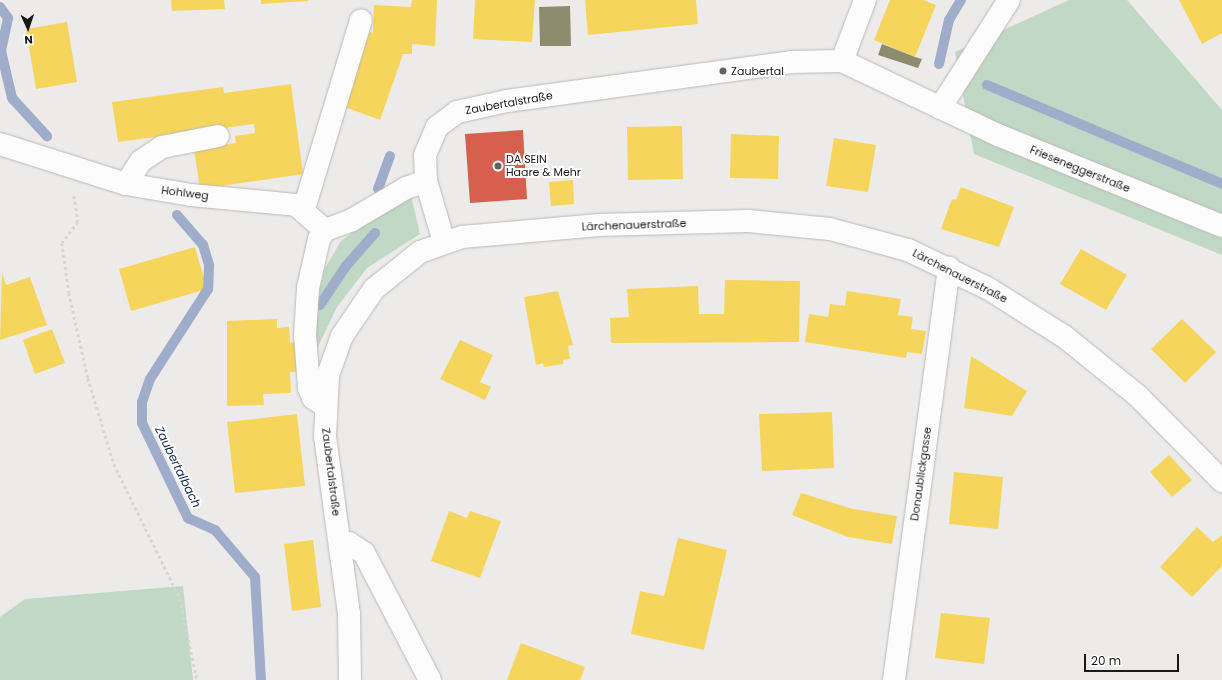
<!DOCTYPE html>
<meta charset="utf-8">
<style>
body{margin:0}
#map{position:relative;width:1222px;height:680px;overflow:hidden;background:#ecebe9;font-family:Poppins,sans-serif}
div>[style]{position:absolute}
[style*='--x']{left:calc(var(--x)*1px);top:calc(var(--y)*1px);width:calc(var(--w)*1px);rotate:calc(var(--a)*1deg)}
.green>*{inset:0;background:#c0d8c5}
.homes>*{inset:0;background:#f6d55c}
.shops>*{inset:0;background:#d6604d}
.industry>*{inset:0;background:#8c8c6e}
.stream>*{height:10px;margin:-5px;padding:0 5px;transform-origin:5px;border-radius:5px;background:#a0adca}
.path>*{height:2.5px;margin-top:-1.25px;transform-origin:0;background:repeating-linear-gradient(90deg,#d5d5d4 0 3px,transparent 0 6px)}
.roads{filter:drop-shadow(0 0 1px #b9b9b8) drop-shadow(0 0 1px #b9b9b8)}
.minor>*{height:22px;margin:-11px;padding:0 11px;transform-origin:11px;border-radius:11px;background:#fcfcfc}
.dots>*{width:11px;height:11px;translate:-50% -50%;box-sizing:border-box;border:2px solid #fff;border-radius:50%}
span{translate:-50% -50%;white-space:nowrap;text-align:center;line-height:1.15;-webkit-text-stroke:4px #fff;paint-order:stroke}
.poi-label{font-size:11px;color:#191918}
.left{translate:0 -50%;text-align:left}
.street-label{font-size:11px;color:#191918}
.water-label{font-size:12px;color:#182e63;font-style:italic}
.north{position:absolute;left:8px;top:8px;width:40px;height:40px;-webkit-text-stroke:3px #fff;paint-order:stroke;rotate:177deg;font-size:11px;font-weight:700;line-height:16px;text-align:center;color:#191918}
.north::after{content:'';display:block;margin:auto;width:14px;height:18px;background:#191918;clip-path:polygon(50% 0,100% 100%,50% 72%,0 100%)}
.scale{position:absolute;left:1084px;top:654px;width:95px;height:18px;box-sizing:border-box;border:2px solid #191918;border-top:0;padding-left:5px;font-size:12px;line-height:14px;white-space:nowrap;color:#191918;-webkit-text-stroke:3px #fff;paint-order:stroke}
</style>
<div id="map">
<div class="green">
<i style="clip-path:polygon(1069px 0,1127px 0,1222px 110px,1222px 255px,974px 154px,955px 52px)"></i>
<i style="clip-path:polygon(410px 191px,420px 234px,367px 268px,337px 307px,316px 351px,314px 310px,325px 268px,341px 241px)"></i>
<i style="clip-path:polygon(183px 586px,193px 680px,0 680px,0 617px,25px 599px)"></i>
</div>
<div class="homes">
<i style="clip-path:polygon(171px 0,224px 0,225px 9px,172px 11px)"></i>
<i style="clip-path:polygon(261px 0,308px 0,308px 1px,261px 4px)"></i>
<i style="clip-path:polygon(412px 0,437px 0,435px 46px,412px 44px,412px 54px,403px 54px,380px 120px,342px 106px,367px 31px,373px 33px,374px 5px,411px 7px)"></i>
<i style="clip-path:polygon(475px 0,535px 0,532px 42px,473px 39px)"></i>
<i style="clip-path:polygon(585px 0,696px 0,698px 24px,588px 35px)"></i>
<i style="clip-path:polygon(890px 0,923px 0,936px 5px,915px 57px,874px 40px)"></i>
<i style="clip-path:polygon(1179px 0,1222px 0,1222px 33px,1202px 44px)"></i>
<i style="clip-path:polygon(67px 22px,77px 82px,36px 89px,26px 29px)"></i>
<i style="clip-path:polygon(291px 84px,303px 174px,200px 189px,194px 149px,236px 143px,235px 136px,255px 133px,254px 124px,118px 142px,112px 102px,223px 87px,224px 93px)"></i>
<i style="clip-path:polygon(682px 126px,683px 179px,628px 180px,627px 127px)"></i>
<i style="clip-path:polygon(731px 134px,779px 136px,778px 179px,730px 178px)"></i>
<i style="clip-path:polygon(834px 138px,876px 145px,868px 192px,826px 186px)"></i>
<i style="clip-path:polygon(573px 180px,574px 204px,551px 206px,549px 182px)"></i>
<i style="clip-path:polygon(961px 187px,1014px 207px,999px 247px,941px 229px,952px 199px,956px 200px)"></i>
<i style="clip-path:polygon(195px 247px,207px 289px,131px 311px,119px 269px)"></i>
<i style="clip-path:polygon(1081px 249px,1127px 275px,1106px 310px,1060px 284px)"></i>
<i style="clip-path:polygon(2px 273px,6px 285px,30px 277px,47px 325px,0 340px)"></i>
<i style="clip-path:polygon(725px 280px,800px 281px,799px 342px,611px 343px,610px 318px,629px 317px,627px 289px,698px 286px,699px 314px,724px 314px)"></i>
<i style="clip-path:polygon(558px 291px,573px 345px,568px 346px,570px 359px,563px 360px,563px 364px,544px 367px,543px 363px,536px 365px,524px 297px)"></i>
<i style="clip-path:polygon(847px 291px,901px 299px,898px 315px,913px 317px,911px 329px,926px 331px,922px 354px,907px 352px,906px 358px,805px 342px,809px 314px,828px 317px,830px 304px,845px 306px)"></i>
<i style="clip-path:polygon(277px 319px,277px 328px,289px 327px,290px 343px,297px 342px,299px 372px,290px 372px,291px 393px,263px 394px,264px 405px,227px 406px,227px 321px)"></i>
<i style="clip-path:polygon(1182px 319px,1216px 352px,1185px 383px,1151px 349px)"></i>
<i style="clip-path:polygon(52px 329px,65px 363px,35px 374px,23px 340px)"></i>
<i style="clip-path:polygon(460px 340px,493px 355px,480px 382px,491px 387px,485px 400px,440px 379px)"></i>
<i style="clip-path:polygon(971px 356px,1027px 391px,1012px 416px,964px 408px)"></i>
<i style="clip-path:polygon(832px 412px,834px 468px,762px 471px,759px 414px)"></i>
<i style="clip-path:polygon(297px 414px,305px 486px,235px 493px,227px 422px)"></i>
<i style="clip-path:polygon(1169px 455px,1192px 480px,1172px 497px,1150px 472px)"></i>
<i style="clip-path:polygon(954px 472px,1003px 477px,998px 529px,949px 524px)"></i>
<i style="clip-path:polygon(801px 493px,853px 509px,897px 516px,892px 544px,848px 537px,792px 515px)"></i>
<i style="clip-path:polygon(449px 511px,467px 518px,470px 511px,501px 521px,480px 578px,431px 561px)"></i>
<i style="clip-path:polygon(1197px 527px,1213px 542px,1222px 535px,1222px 566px,1192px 597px,1160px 567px)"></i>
<i style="clip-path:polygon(678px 538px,727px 550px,704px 650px,631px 634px,640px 591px,664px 596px)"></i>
<i style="clip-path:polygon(313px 540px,321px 607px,292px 611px,284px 544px)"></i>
<i style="clip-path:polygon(941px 613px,990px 618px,984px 664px,935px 658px)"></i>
<i style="clip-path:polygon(521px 643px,585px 667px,580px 680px,507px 680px)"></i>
</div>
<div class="shops">
<i style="clip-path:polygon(523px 130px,527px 199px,470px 203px,465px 134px)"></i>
</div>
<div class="industry">
<i style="clip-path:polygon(570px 6px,571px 46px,540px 46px,539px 7px)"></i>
<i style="clip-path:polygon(882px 44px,915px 57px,922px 59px,918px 68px,878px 55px)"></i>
</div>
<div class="stream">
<i style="--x:0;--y:7;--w:14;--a:54"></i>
<i style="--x:8;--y:18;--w:34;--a:102"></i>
<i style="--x:1;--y:51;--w:48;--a:76.8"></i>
<i style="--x:12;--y:98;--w:52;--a:47.4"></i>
<i style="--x:939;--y:64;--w:45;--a:-77.2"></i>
<i style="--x:949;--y:20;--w:23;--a:-59"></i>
<i style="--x:987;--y:85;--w:255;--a:22.8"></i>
<i style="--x:378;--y:189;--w:35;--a:-70"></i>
<i style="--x:177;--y:215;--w:40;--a:49"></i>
<i style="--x:203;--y:245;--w:21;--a:73"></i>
<i style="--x:209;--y:265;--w:24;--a:92"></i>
<i style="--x:208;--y:289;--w:107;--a:122.8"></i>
<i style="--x:150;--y:379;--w:24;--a:109"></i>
<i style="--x:142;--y:402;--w:21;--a:90"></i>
<i style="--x:142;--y:423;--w:106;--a:64.2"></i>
<i style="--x:188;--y:518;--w:30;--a:24"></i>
<i style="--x:215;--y:530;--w:62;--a:49.6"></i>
<i style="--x:255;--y:577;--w:103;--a:86.7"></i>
<i style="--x:320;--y:305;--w:47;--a:-56.3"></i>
<i style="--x:346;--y:266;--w:44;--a:-48.7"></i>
</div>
<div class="path">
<i style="--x:74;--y:196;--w:26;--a:81"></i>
<i style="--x:78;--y:222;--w:26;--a:127"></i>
<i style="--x:62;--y:243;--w:50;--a:82"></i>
<i style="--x:69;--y:293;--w:87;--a:77.4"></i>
<i style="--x:88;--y:378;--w:90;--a:73.2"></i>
<i style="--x:114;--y:464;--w:150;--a:63.9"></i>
<i style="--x:180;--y:599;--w:83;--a:78.1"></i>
</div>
<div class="roads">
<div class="minor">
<i style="--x:842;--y:61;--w:65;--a:-69.3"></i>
<i style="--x:940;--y:108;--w:128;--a:-57.4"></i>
<i style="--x:0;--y:144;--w:132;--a:17.6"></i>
<i style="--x:126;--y:184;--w:66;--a:9.6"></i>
<i style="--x:191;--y:195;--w:105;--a:5.4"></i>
<i style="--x:296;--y:205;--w:38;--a:41"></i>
<i style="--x:126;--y:184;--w:27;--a:-57"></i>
<i style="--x:141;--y:161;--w:25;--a:-34"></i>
<i style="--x:162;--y:147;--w:57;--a:-11.1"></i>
<i style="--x:304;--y:209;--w:197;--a:-73.2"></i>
<i style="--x:444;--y:242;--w:64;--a:-106.4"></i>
<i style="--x:426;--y:181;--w:26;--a:-92"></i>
<i style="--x:425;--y:155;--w:30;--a:-67"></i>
<i style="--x:437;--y:127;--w:25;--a:-37"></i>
<i style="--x:457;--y:112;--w:51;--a:-12.4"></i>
<i style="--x:507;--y:101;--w:287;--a:-7.8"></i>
<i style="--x:791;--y:62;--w:51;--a:-1.1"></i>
<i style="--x:842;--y:61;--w:173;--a:25.4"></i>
<i style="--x:998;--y:135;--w:242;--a:22.1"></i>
<i style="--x:325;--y:406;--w:14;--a:-146"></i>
<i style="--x:313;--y:398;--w:11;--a:-112"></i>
<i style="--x:309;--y:388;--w:53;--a:-94.3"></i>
<i style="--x:305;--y:335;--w:47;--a:-86.3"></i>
<i style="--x:308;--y:288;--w:50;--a:-77.3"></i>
<i style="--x:319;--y:239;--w:11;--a:-56"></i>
<i style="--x:325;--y:230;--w:29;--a:-20"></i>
<i style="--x:352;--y:220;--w:63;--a:-30.7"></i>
<i style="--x:406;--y:188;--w:21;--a:-19"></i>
<i style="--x:341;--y:544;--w:8;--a:-7"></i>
<i style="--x:349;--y:543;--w:18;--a:34"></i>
<i style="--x:364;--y:553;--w:143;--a:62.5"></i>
<i style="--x:350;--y:680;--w:66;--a:-90.9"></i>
<i style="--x:349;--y:614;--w:179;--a:-97.7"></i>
<i style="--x:325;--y:437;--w:62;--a:-87.2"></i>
<i style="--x:328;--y:375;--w:41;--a:-70.3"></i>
<i style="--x:342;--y:336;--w:57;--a:-55.8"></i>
<i style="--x:374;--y:289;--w:59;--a:-38.8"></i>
<i style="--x:420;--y:252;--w:45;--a:-19.7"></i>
<i style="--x:462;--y:237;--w:138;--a:-5"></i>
<i style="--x:599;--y:225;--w:149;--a:-1.5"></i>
<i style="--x:748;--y:221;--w:82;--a:5.6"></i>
<i style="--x:830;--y:229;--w:81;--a:15.1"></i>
<i style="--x:908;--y:250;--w:90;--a:25.7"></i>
<i style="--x:989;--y:289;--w:90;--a:32.3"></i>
<i style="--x:1065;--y:337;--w:94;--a:38.9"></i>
<i style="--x:1138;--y:396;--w:120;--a:45.3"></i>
<i style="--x:894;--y:680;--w:416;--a:-82.4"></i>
</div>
</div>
<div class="dots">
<i style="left:723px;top:71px;background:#636261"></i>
<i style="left:498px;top:166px;background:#636261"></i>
</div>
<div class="poi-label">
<span class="left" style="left:731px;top:71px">Zaubertal</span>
<span class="left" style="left:506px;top:166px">DA SEIN<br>Haare &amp; Mehr</span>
</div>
<div class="street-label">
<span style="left:509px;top:103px;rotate:-10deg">Zaubertalstraße</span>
<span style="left:1080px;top:169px;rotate:22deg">Frieseneggerstraße</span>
<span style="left:185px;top:193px;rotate:7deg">Hohlweg</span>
<span style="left:634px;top:225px;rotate:-2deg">Lärchenauerstraße</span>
<span style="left:960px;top:276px;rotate:27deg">Lärchenauerstraße</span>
<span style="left:331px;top:472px;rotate:83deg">Zaubertalstraße</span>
<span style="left:921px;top:474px;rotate:-82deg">Donaublickgasse</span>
</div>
<div class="water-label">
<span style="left:178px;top:467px;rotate:64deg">Zaubertalbach</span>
</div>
<div class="north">N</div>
<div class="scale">20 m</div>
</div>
